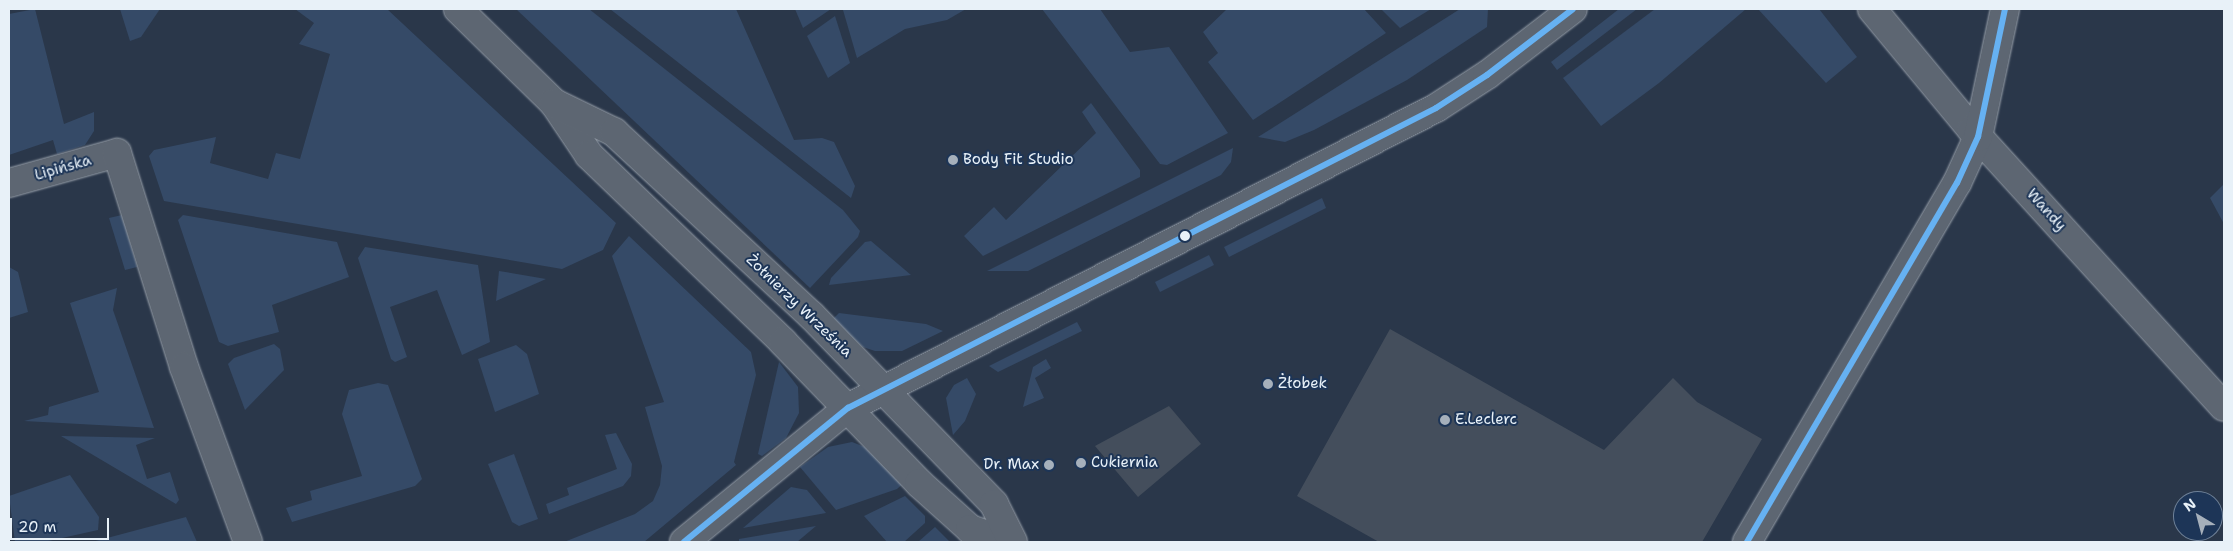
<!DOCTYPE html>
<meta charset="utf-8">
<style>
body{margin:0}
#map{position:relative;width:2233px;height:551px;overflow:hidden;background:#2a374a;font-family:"Shantell Sans",sans-serif}
div>[style]{position:absolute}
[style*='--x']{left:calc(var(--x)*1px);top:calc(var(--y)*1px);width:calc(var(--w)*1px);rotate:calc(var(--a)*1deg)}
.green>*{inset:0;background:#354a67}
.building>*{inset:0;background:#444e5c}
.roads{filter:drop-shadow(0 0 1px #959da7) drop-shadow(0 0 1px #959da7)}
.minor>*{height:28px;margin:-14px;padding:0 14px;transform-origin:14px;border-radius:14px;background:#5d6672}
.major>*{height:28px;margin:-14px;padding:0 14px;transform-origin:14px;border-radius:14px;background:#5d6672}
.bus-1>*{height:6px;margin:-3px;padding:0 3px;transform-origin:3px;border-radius:3px;background:#66b1f2}
.dots>*{width:14px;height:14px;translate:-50% -50%;box-sizing:border-box;border:2px solid #1d3557;border-radius:50%}
span{translate:-50% -50%;white-space:nowrap;text-align:center;line-height:1.15;-webkit-text-stroke:4px #1d3557;paint-order:stroke}
.poi-label{font-size:15px;color:#e8f1f8}
.left{translate:0 -50%;text-align:left}
.right{translate:-100% -50%;text-align:right}
.street-label{font-size:15px;color:#e8f1f8}
.frame{position:absolute;inset:0;border:10px solid #e8f1f8;pointer-events:none}
.north{position:absolute;left:2173px;top:491px;width:50px;height:50px;box-sizing:border-box;background:#1d3557;border:1px solid #6e8097;border-radius:50%;rotate:323deg;font-size:14px;font-weight:700;line-height:20px;text-align:center;color:#e8f1f8}
.north::after{content:'';display:block;margin:auto;width:18px;height:22px;background:#a6b0bb;clip-path:polygon(50% 0,100% 100%,50% 72%,0 100%)}
.scale{position:absolute;left:10px;top:518px;width:99px;height:22px;box-sizing:border-box;border:2px solid #e8f1f8;border-top:0;padding-left:6px;font-size:15px;line-height:18px;white-space:nowrap;color:#e8f1f8;-webkit-text-stroke:4px #1d3557;paint-order:stroke}
</style>
<div id="map">
<div class="green">
<i style="clip-path:polygon(35px 9px,64px 124px,94px 112px,94px 131px,85px 145px,57px 154px,53px 140px,9px 155px,9px 14px)"></i>
<i style="clip-path:polygon(120px 9px,160px 9px,141px 37px,130px 41px)"></i>
<i style="clip-path:polygon(295px 9px,387px 9px,616px 223px,603px 250px,562px 269px,164px 201px,149px 156px,154px 150px,216px 137px,210px 163px,268px 179px,276px 153px,300px 159px,330px 54px,299px 44px,314px 23px)"></i>
<i style="clip-path:polygon(516px 9px,589px 9px,843px 210px,860px 231px,858px 237px,810px 288px)"></i>
<i style="clip-path:polygon(610px 9px,736px 9px,794px 140px,822px 138px,834px 142px,855px 186px,851px 198px)"></i>
<i style="clip-path:polygon(795px 9px,831px 9px,803px 28px)"></i>
<i style="clip-path:polygon(966px 9px,947px 20px,905px 29px,857px 58px,843px 10px)"></i>
<i style="clip-path:polygon(1042px 9px,1100px 9px,1130px 52px,1169px 47px,1228px 133px,1167px 165px,1160px 164px)"></i>
<i style="clip-path:polygon(1227px 9px,1364px 9px,1386px 33px,1253px 120px,1208px 62px,1218px 53px,1203px 32px)"></i>
<i style="clip-path:polygon(1381px 9px,1431px 9px,1400px 28px)"></i>
<i style="clip-path:polygon(1460px 9px,1488px 9px,1487px 27px,1407px 80px,1314px 130px,1285px 142px,1258px 137px)"></i>
<i style="clip-path:polygon(1619px 9px,1637px 9px,1557px 70px,1551px 62px)"></i>
<i style="clip-path:polygon(1655px 9px,1746px 9px,1659px 83px,1601px 126px,1563px 78px)"></i>
<i style="clip-path:polygon(1758px 9px,1819px 9px,1857px 57px,1826px 83px)"></i>
<i style="clip-path:polygon(835px 16px,850px 63px,828px 78px,807px 36px)"></i>
<i style="clip-path:polygon(1091px 103px,1140px 170px,1140px 177px,983px 256px,964px 236px,994px 207px,1006px 220px,1096px 133px,1082px 112px)"></i>
<i style="clip-path:polygon(1233px 148px,1231px 162px,1221px 175px,1028px 271px,987px 271px)"></i>
<i style="clip-path:polygon(2224px 184px,2224px 224px,2210px 198px)"></i>
<i style="clip-path:polygon(1322px 198px,1326px 208px,1229px 257px,1224px 247px)"></i>
<i style="clip-path:polygon(122px 215px,137px 267px,125px 270px,109px 218px)"></i>
<i style="clip-path:polygon(183px 215px,337px 242px,349px 277px,272px 305px,279px 332px,228px 346px,219px 342px,178px 220px)"></i>
<i style="clip-path:polygon(629px 236px,751px 352px,756px 375px,734px 462px,736px 465px,644px 542px,564px 542px,635px 514px,653px 501px,660px 485px,662px 466px,645px 407px,664px 402px,612px 256px)"></i>
<i style="clip-path:polygon(871px 241px,911px 275px,829px 285px,831px 278px,865px 242px)"></i>
<i style="clip-path:polygon(365px 247px,478px 265px,490px 342px,462px 355px,437px 290px,390px 307px,407px 357px,395px 362px,391px 359px,358px 258px)"></i>
<i style="clip-path:polygon(1209px 255px,1214px 265px,1160px 292px,1155px 282px)"></i>
<i style="clip-path:polygon(9px 267px,18px 272px,28px 312px,9px 318px)"></i>
<i style="clip-path:polygon(499px 271px,546px 279px,496px 301px)"></i>
<i style="clip-path:polygon(117px 288px,113px 310px,154px 428px,24px 421px,48px 415px,49px 407px,99px 392px,70px 303px)"></i>
<i style="clip-path:polygon(839px 313px,926px 324px,943px 331px,902px 351px,875px 351px,863px 347px,832px 320px)"></i>
<i style="clip-path:polygon(1077px 322px,1082px 331px,998px 372px,989px 366px)"></i>
<i style="clip-path:polygon(274px 344px,280px 349px,284px 370px,245px 410px,228px 364px,234px 358px)"></i>
<i style="clip-path:polygon(516px 345px,527px 354px,539px 394px,495px 412px,478px 359px)"></i>
<i style="clip-path:polygon(1046px 359px,1051px 368px,1035px 378px,1044px 398px,1023px 407px,1033px 367px)"></i>
<i style="clip-path:polygon(779px 362px,798px 387px,799px 413px,786px 438px,762px 456px,758px 454px)"></i>
<i style="clip-path:polygon(967px 378px,976px 394px,965px 421px,953px 435px,946px 398px,954px 385px)"></i>
<i style="clip-path:polygon(378px 383px,388px 385px,422px 479px,415px 486px,292px 522px,286px 508px,312px 500px,310px 491px,362px 476px,342px 414px,349px 390px)"></i>
<i style="clip-path:polygon(616px 433px,632px 464px,631px 476px,623px 486px,549px 514px,546px 504px,569px 495px,567px 488px,617px 469px,605px 435px)"></i>
<i style="clip-path:polygon(61px 436px,155px 438px,136px 445px,147px 479px,170px 472px,179px 500px,176px 504px)"></i>
<i style="clip-path:polygon(852px 442px,870px 449px,907px 480px,897px 489px,836px 510px,800px 467px,828px 447px)"></i>
<i style="clip-path:polygon(514px 454px,538px 519px,519px 526px,512px 522px,488px 464px)"></i>
<i style="clip-path:polygon(70px 475px,99px 517px,98px 530px,44px 542px,15px 542px,9px 496px)"></i>
<i style="clip-path:polygon(791px 487px,807px 490px,826px 513px,743px 528px)"></i>
<i style="clip-path:polygon(905px 496px,925px 516px,925px 523px,904px 542px,887px 542px,864px 516px)"></i>
<i style="clip-path:polygon(186px 517px,197px 542px,92px 542px)"></i>
<i style="clip-path:polygon(816px 526px,797px 542px,739px 542px,739px 539px)"></i>
<i style="clip-path:polygon(935px 527px,950px 542px,918px 542px)"></i>
</div>
<div class="building">
<i style="clip-path:polygon(1390px 329px,1604px 450px,1673px 378px,1697px 402px,1762px 439px,1702px 542px,1379px 542px,1297px 496px)"></i>
<i style="clip-path:polygon(1169px 406px,1201px 444px,1138px 497px,1095px 446px)"></i>
</div>
<div class="roads">
<div class="minor">
<i style="--x:1872;--y:9;--w:157;--a:50.4"></i>
<i style="--x:1972;--y:130;--w:374;--a:47.7"></i>
<i style="--x:9;--y:183;--w:112;--a:-15.5"></i>
<i style="--x:117;--y:153;--w:224;--a:72.6"></i>
<i style="--x:184;--y:367;--w:186;--a:69.9"></i>
<i style="--x:684;--y:542;--w:212;--a:-39.3"></i>
<i style="--x:848;--y:408;--w:660;--a:-27.03"></i>
<i style="--x:1436;--y:108;--w:61;--a:-32.9"></i>
<i style="--x:1487;--y:75;--w:108;--a:-37.5"></i>
<i style="--x:1747;--y:542;--w:416;--a:-59.7"></i>
<i style="--x:1957;--y:183;--w:51;--a:-65.5"></i>
<i style="--x:1978;--y:137;--w:131;--a:-78.1"></i>
</div>
<div class="major">
<i style="--x:458;--y:9;--w:134;--a:44.4"></i>
<i style="--x:554;--y:103;--w:63;--a:56.1"></i>
<i style="--x:589;--y:155;--w:269;--a:43.9"></i>
<i style="--x:783;--y:342;--w:196;--a:46"></i>
<i style="--x:919;--y:483;--w:69;--a:42"></i>
<i style="--x:970;--y:529;--w:39;--a:19"></i>
<i style="--x:554;--y:103;--w:67;--a:25.8"></i>
<i style="--x:614;--y:132;--w:269;--a:42.9"></i>
<i style="--x:811;--y:315;--w:263;--a:45.9"></i>
<i style="--x:994;--y:504;--w:42;--a:63.4"></i>
</div>
</div>
<div class="bus-1">
<i style="--x:684;--y:542;--w:212;--a:-39.3"></i>
<i style="--x:848;--y:408;--w:660;--a:-27.03"></i>
<i style="--x:1436;--y:108;--w:61;--a:-32.9"></i>
<i style="--x:1487;--y:75;--w:108;--a:-37.5"></i>
<i style="--x:1747;--y:542;--w:416;--a:-59.7"></i>
<i style="--x:1957;--y:183;--w:51;--a:-65.5"></i>
<i style="--x:1978;--y:137;--w:131;--a:-78.1"></i>
</div>
<div class="dots">
<i style="left:953px;top:160px;background:#a6b0bb"></i>
<i style="left:1185px;top:236px;background:#e8f1f8"></i>
<i style="left:1268px;top:384px;background:#a6b0bb"></i>
<i style="left:1445px;top:420px;background:#a6b0bb"></i>
<i style="left:1081px;top:463px;background:#a6b0bb"></i>
<i style="left:1049px;top:465px;background:#a6b0bb"></i>
</div>
<div class="poi-label">
<span class="left" style="left:963px;top:160px">Body Fit Studio</span>
<span class="left" style="left:1278px;top:384px">Żłobek</span>
<span class="left" style="left:1455px;top:420px">E.Leclerc</span>
<span class="left" style="left:1091px;top:463px">Cukiernia</span>
<span class="right" style="left:1039px;top:465px">Dr. Max</span>
</div>
<div class="street-label">
<span style="left:63px;top:168px;rotate:-16deg">Lipińska</span>
<span style="left:2046px;top:210px;rotate:48deg">Wandy</span>
<span style="left:799px;top:306px;rotate:44deg">Żołnierzy Września</span>
</div>
<div class="frame"></div>
<div class="north">N</div>
<div class="scale">20 m</div>
</div>
